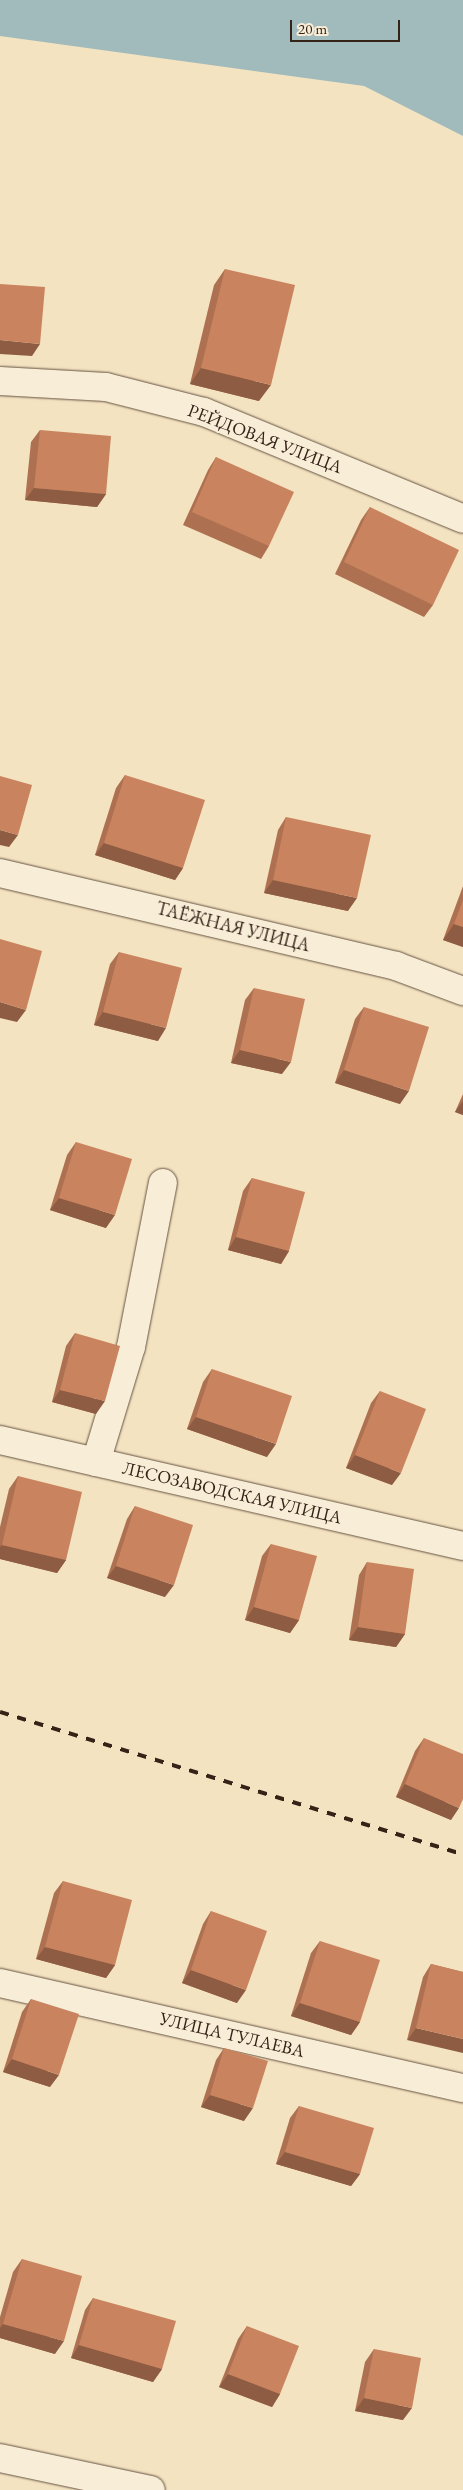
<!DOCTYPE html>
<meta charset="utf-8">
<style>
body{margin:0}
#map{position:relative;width:463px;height:2490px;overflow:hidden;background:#f4e3c1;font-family:"EB Garamond",serif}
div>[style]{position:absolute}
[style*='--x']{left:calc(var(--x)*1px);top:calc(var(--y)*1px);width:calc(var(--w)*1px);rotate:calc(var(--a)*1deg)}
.water>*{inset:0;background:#a1bbbd}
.roads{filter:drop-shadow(0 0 1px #655342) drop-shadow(0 0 1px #655342)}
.minor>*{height:28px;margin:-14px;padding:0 14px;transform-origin:14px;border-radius:14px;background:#f8edd7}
.rail>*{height:4px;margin-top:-2px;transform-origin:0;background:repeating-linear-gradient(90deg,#352318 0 9px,transparent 0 18px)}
.wall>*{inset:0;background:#ad7151}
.shaded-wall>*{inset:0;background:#8d5c42}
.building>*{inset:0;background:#c9835e}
span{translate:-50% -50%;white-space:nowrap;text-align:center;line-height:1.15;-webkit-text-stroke:4px #f8edd7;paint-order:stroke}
.street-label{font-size:18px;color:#352318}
.scale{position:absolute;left:290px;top:20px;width:110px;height:22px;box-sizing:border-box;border:2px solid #352318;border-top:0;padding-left:6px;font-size:15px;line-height:18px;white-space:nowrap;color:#352318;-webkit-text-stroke:4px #f8edd7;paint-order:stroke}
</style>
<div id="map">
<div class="water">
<i style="clip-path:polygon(0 0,463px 0,463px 136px,364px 86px,0 36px)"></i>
</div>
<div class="roads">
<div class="minor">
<i style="--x:0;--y:381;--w:106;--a:3.2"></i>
<i style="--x:106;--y:387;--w:101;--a:14.3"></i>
<i style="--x:204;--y:412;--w:280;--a:22.4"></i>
<i style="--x:0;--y:873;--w:407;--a:13.2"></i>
<i style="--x:396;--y:966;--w:72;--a:20.5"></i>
<i style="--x:0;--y:1440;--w:475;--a:12.9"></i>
<i style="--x:96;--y:1462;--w:120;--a:-73.1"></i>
<i style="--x:131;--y:1347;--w:167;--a:-79"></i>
<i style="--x:0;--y:1983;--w:475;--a:12.8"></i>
<i style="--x:0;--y:2458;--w:154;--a:12"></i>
</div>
</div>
<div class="rail">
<i style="--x:0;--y:1712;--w:484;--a:17.1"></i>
</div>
<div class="wall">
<i style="clip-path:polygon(225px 269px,259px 401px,190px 384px,214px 285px)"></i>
<i style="clip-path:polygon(40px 430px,106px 494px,97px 507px,25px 500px,31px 442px)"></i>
<i style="clip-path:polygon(216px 457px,269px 546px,261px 559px,183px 525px,208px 470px)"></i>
<i style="clip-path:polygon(370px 507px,433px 605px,424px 617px,335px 574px,361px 520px)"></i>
<i style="clip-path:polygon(125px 775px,183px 868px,175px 880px,95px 855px,116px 788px)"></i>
<i style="clip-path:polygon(286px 817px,348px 911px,264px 893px,278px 830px)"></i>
<i style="clip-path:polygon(463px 886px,463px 947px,443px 940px)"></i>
<i style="clip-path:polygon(119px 952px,158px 1041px,94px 1025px,110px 964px)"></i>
<i style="clip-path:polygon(254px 988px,282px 1074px,231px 1063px,245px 1000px)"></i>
<i style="clip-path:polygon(364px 1007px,400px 1104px,335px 1083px,355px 1019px)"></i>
<i style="clip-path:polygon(463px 1094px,463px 1115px,455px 1112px)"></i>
<i style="clip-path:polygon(76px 1142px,106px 1228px,50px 1210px,67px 1155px)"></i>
<i style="clip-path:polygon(252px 1178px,289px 1251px,281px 1264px,228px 1250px,243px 1191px)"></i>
<i style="clip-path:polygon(75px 1333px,96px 1414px,52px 1402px,66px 1346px)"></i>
<i style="clip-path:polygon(212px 1369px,267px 1457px,187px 1429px,203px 1382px)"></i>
<i style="clip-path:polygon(380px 1391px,392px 1485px,346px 1468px,371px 1403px)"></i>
<i style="clip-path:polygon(18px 1476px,66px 1560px,57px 1573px,0 1559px,0 1527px,9px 1489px)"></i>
<i style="clip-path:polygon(135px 1506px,165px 1597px,107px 1578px,127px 1519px)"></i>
<i style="clip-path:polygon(271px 1544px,299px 1620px,290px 1633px,245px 1620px,262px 1556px)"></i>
<i style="clip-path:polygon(367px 1562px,405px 1634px,396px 1647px,349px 1640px,359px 1575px)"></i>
<i style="clip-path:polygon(424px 1738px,451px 1820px,396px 1797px,415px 1751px)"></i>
<i style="clip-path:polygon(63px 1881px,115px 1965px,106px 1978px,36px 1959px,54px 1893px)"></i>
<i style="clip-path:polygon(211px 1911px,237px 2003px,182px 1983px,203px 1924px)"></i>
<i style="clip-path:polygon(320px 1941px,360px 2022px,351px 2035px,291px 2016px,311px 1953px)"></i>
<i style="clip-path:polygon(431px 1964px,463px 1972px,407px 2040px,423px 1977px)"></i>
<i style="clip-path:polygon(31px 1999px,50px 2087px,3px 2072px,22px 2012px)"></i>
<i style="clip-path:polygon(224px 2048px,244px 2121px,201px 2107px,216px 2060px)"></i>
<i style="clip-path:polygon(299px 2106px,360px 2174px,351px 2186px,276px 2164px,290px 2118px)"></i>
<i style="clip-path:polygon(22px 2259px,55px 2354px,0 2338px,0 2317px,13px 2272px)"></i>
<i style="clip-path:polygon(93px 2298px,162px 2369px,153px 2382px,71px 2358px,85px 2310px)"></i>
<i style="clip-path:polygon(247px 2326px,280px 2394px,272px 2407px,219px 2387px,238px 2339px)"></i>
<i style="clip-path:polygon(374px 2349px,403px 2420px,355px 2411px,365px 2362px)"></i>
</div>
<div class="shaded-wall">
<i style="clip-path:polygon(0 340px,40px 344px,32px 356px,0 354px)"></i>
<i style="clip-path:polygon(201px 368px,271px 385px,259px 401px,190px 384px)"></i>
<i style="clip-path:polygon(34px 488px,106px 494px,97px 507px,25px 500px)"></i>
<i style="clip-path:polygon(0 830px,18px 835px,9px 847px,0 845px)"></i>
<i style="clip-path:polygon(104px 843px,183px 868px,175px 880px,95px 855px)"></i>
<i style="clip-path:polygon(273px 880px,357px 898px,348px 911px,264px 893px)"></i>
<i style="clip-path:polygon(454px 924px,463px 927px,463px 947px,443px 940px)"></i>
<i style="clip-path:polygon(0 1002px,26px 1010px,17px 1022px,0 1018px)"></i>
<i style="clip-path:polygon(103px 1012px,166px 1028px,158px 1041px,94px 1025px)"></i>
<i style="clip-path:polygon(240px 1050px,291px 1062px,282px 1074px,231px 1063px)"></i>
<i style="clip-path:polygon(344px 1070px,409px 1091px,400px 1104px,335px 1083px)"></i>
<i style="clip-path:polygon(463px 1101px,463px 1115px,455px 1112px)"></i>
<i style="clip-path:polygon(59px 1198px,115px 1215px,106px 1228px,50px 1210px)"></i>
<i style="clip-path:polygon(236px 1237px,289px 1251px,281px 1264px,228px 1250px)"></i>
<i style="clip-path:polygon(60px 1390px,105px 1401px,96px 1414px,52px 1402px)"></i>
<i style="clip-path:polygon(196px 1417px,276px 1444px,267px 1457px,187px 1429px)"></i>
<i style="clip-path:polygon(355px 1455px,401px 1473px,392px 1485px,346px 1468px)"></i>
<i style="clip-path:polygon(2px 1545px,66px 1560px,57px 1573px,0 1559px,0 1547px)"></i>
<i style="clip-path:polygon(116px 1566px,174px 1585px,165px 1597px,107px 1578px)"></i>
<i style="clip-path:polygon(254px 1607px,299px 1620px,290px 1633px,245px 1620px)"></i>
<i style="clip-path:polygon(358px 1627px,405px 1634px,396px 1647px,349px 1640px)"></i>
<i style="clip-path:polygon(405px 1784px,459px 1808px,451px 1820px,396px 1797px)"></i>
<i style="clip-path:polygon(45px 1947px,115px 1965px,106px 1978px,36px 1959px)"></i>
<i style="clip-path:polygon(191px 1970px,246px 1990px,237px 2003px,182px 1983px)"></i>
<i style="clip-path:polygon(300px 2003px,360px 2022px,351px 2035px,291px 2016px)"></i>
<i style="clip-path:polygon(416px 2028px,463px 2039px,463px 2053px,407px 2040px)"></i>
<i style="clip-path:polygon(12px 2059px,59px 2075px,50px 2087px,3px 2072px)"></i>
<i style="clip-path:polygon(210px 2095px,253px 2108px,244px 2121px,201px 2107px)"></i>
<i style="clip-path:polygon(285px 2152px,360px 2174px,351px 2186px,276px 2164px)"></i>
<i style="clip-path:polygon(3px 2324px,64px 2341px,55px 2354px,0 2338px,0 2328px)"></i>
<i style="clip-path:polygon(79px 2345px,162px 2369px,153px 2382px,71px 2358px)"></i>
<i style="clip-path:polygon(228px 2374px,280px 2394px,272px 2407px,219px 2387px)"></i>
<i style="clip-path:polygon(364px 2398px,412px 2408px,403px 2420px,355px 2411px)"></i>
</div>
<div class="building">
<i style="clip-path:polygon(225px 269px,295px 285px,271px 385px,201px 368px)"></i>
<i style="clip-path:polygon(0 284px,45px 287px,40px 344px,0 340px)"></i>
<i style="clip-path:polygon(40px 430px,111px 436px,106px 494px,34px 488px)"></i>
<i style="clip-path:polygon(216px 457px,294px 492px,269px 546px,192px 512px)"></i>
<i style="clip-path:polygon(370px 507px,459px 550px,433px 605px,344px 562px)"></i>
<i style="clip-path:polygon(125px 775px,205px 800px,183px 868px,104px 843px)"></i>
<i style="clip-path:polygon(0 776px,32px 785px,18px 835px,0 830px)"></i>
<i style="clip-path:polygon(286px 817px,371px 835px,357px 898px,273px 880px)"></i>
<i style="clip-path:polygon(463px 900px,463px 927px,454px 924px)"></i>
<i style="clip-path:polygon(0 939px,42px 951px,26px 1010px,0 1002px)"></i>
<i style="clip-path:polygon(119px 952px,182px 968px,166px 1028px,103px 1012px)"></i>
<i style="clip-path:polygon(254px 988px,305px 999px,291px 1062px,240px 1050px)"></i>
<i style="clip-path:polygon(364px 1007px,429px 1027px,409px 1091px,344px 1070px)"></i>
<i style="clip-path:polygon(76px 1142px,132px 1159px,115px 1215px,59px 1198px)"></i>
<i style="clip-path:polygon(252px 1178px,305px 1192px,289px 1251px,236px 1237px)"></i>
<i style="clip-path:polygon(75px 1333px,120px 1346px,105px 1401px,60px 1390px)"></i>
<i style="clip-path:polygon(212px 1369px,292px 1396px,276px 1444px,196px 1417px)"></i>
<i style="clip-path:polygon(380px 1391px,426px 1409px,401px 1473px,355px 1455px)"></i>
<i style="clip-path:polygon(18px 1476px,82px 1492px,66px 1560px,2px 1545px)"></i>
<i style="clip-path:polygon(135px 1506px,193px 1525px,174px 1585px,116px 1566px)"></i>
<i style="clip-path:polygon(271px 1544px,317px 1556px,299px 1620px,254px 1607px)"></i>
<i style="clip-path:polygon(367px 1562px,414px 1569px,405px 1634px,358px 1627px)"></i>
<i style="clip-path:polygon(424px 1738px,463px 1754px,463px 1799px,459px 1808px,405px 1784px)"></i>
<i style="clip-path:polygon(63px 1881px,132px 1900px,115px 1965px,45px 1947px)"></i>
<i style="clip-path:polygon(211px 1911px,267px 1931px,246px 1990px,191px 1970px)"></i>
<i style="clip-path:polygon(320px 1941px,380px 1960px,360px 2022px,300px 2003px)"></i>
<i style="clip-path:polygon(431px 1964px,463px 1972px,463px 2039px,416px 2028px)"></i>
<i style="clip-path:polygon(31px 1999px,79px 2014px,59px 2075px,12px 2059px)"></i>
<i style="clip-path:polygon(224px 2048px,268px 2061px,253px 2108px,210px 2095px)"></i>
<i style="clip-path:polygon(299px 2106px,374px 2128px,360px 2174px,285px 2152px)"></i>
<i style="clip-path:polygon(22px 2259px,82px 2276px,64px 2341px,3px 2324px)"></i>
<i style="clip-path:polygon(93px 2298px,176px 2321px,162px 2369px,79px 2345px)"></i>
<i style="clip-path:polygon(247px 2326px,299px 2346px,280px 2394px,228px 2374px)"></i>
<i style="clip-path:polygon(374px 2349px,421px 2358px,412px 2408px,364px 2398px)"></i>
</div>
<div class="street-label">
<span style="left:265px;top:439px;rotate:21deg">РЕЙДОВАЯ УЛИЦА</span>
<span style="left:233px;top:927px;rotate:14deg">ТАЁЖНАЯ УЛИЦА</span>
<span style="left:232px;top:1493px;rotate:13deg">ЛЕСОЗАВОДСКАЯ УЛИЦА</span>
<span style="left:232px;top:2035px;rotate:13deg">УЛИЦА ТУЛАЕВА</span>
</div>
<div class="scale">20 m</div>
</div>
